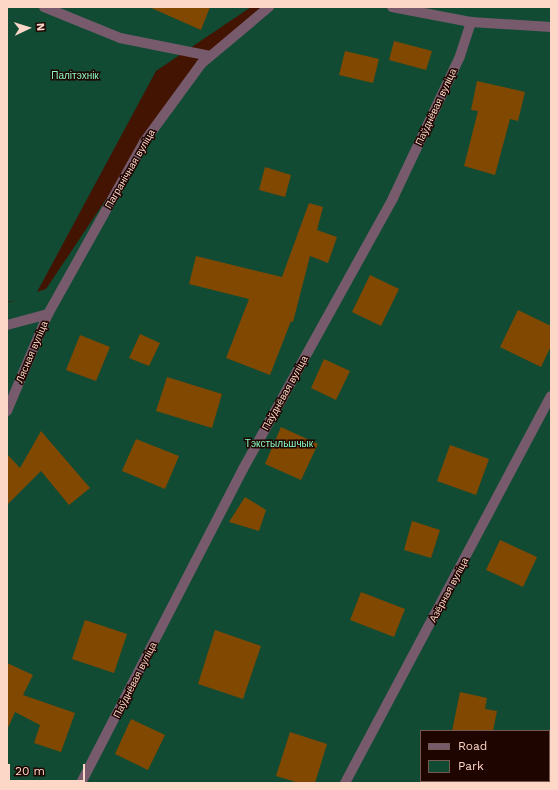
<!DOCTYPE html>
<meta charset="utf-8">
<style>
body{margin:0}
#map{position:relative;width:558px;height:790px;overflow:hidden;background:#421401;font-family:"Work Sans",sans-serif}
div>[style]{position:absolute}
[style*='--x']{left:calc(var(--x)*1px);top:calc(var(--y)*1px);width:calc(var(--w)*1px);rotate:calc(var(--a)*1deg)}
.green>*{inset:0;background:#114b34}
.building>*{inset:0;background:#814801}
.service>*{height:10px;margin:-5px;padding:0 5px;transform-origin:5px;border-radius:5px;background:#775b6c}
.minor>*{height:10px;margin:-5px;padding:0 5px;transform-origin:5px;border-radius:5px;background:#775b6c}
span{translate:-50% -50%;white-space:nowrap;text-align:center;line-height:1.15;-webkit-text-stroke:3px #1e0500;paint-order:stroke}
.park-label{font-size:10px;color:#88fbc5}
.street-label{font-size:10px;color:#fcd6c7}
.frame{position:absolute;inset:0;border:8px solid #fcd6c7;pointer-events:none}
.legend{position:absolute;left:420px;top:730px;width:130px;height:52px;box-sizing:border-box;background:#1e0500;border:1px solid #775950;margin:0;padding:5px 7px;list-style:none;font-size:12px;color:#fcd6c7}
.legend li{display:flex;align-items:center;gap:8px;height:20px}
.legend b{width:20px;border:1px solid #775950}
.north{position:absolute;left:8px;top:8px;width:40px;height:40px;-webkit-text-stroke:3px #1e0500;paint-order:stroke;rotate:86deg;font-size:11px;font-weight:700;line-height:16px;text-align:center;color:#fcd6c7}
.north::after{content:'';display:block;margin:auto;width:14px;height:18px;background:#fcd6c7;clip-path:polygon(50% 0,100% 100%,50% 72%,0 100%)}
.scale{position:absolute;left:8px;top:764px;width:77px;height:18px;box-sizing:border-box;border:2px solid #fcd6c7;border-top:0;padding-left:5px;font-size:12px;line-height:14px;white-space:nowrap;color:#fcd6c7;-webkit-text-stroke:3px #1e0500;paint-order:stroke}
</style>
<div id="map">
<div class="green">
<i style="clip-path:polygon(evenodd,7px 7px,251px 7px,156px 71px,37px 292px,46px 289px,178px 92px,209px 57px,271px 7px,551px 7px,551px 783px,7px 783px,7px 303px,16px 300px,7px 302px,7px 7px,421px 731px,549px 731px,549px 781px,421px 781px,421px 731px)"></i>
</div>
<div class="building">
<i style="clip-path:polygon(149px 7px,210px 7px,201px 30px)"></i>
<i style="clip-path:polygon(394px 41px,432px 51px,426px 70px,389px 60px)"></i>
<i style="clip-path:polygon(345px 51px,379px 59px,373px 83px,339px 75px)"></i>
<i style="clip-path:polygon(477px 81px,525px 92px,518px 121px,510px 119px,495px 175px,464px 166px,478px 111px,471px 110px)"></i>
<i style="clip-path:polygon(265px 167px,291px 175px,285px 197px,259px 190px)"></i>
<i style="clip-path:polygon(309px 203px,323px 207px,317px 230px,337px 237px,328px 263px,310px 256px,293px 322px,291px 321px,270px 375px,226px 358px,249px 299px,189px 284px,196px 256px,282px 277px)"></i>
<i style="clip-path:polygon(370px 275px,399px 289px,381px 326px,352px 312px)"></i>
<i style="clip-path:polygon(518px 310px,551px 326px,551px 346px,541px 367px,500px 347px)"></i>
<i style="clip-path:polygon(140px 334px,160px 343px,149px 366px,129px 358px)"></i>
<i style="clip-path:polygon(80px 335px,110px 347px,96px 381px,66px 370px)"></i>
<i style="clip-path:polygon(324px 359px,350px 371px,336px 400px,311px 388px)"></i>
<i style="clip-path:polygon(167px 377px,222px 394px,212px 428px,156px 411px)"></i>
<i style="clip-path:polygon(281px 427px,318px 444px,301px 480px,265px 464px)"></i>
<i style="clip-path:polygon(41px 431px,90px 488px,69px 505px,41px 471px,7px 505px,7px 454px,20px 468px)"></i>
<i style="clip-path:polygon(136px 439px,179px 456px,165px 489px,122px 471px)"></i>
<i style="clip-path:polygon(450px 445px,489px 459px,476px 495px,437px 481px)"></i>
<i style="clip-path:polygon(245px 497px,266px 510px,259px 531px,229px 522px)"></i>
<i style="clip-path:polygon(412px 521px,440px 530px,431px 558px,404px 550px)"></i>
<i style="clip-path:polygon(500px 540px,537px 557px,523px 587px,486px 570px)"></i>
<i style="clip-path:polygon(361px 592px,405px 609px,394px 637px,350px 620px)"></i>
<i style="clip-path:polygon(85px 620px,127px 634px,114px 673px,72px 659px)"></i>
<i style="clip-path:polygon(215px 630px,261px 646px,243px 699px,198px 684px)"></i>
<i style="clip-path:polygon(7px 663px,33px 675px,23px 695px,75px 713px,61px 752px,34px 743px,40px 725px,15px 712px,7px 730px)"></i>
<i style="clip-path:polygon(460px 692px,487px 698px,485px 709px,497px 711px,493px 731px,452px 731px)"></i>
<i style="clip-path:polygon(131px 719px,165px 735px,148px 770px,115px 754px)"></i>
<i style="clip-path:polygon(290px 732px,327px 744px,315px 783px,299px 783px,276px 776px)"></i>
</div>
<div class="service">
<i style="--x:44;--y:7;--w:82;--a:22.2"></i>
<i style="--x:120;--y:38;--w:92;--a:11.3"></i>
</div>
<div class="minor">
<i style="--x:392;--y:7;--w:80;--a:10.8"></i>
<i style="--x:471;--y:22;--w:80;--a:3.6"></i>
<i style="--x:7;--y:325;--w:42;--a:-15"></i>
<i style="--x:7;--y:411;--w:105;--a:-67.1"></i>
<i style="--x:48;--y:314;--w:197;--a:-60.8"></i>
<i style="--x:144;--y:142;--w:97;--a:-53.8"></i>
<i style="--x:201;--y:64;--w:89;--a:-40"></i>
<i style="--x:81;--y:783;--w:353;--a:-62.7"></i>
<i style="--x:243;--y:469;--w:310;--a:-61"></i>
<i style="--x:393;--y:198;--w:157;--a:-64.7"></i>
<i style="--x:460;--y:56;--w:36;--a:-72"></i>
<i style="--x:345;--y:783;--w:438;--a:-62"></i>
</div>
<div class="park-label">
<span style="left:75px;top:76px">Палітэхнік</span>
<span style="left:279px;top:444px">Тэкстыльшчык</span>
</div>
<div class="street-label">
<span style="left:436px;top:107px;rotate:-65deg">Паўднёвая вуліца</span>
<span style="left:130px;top:169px;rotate:-60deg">Пагранічная вуліца</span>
<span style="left:32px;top:352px;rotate:-67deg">Лясная вуліца</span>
<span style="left:285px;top:393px;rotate:-61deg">Паўднёвая вуліца</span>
<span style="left:449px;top:590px;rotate:-62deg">Азёрная вуліца</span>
<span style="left:135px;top:680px;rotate:-63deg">Паўднёвая вуліца</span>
</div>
<div class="frame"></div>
<ul class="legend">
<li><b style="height:5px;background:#775b6c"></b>Road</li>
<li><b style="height:11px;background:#114b34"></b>Park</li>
</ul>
<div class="north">N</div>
<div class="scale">20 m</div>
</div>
